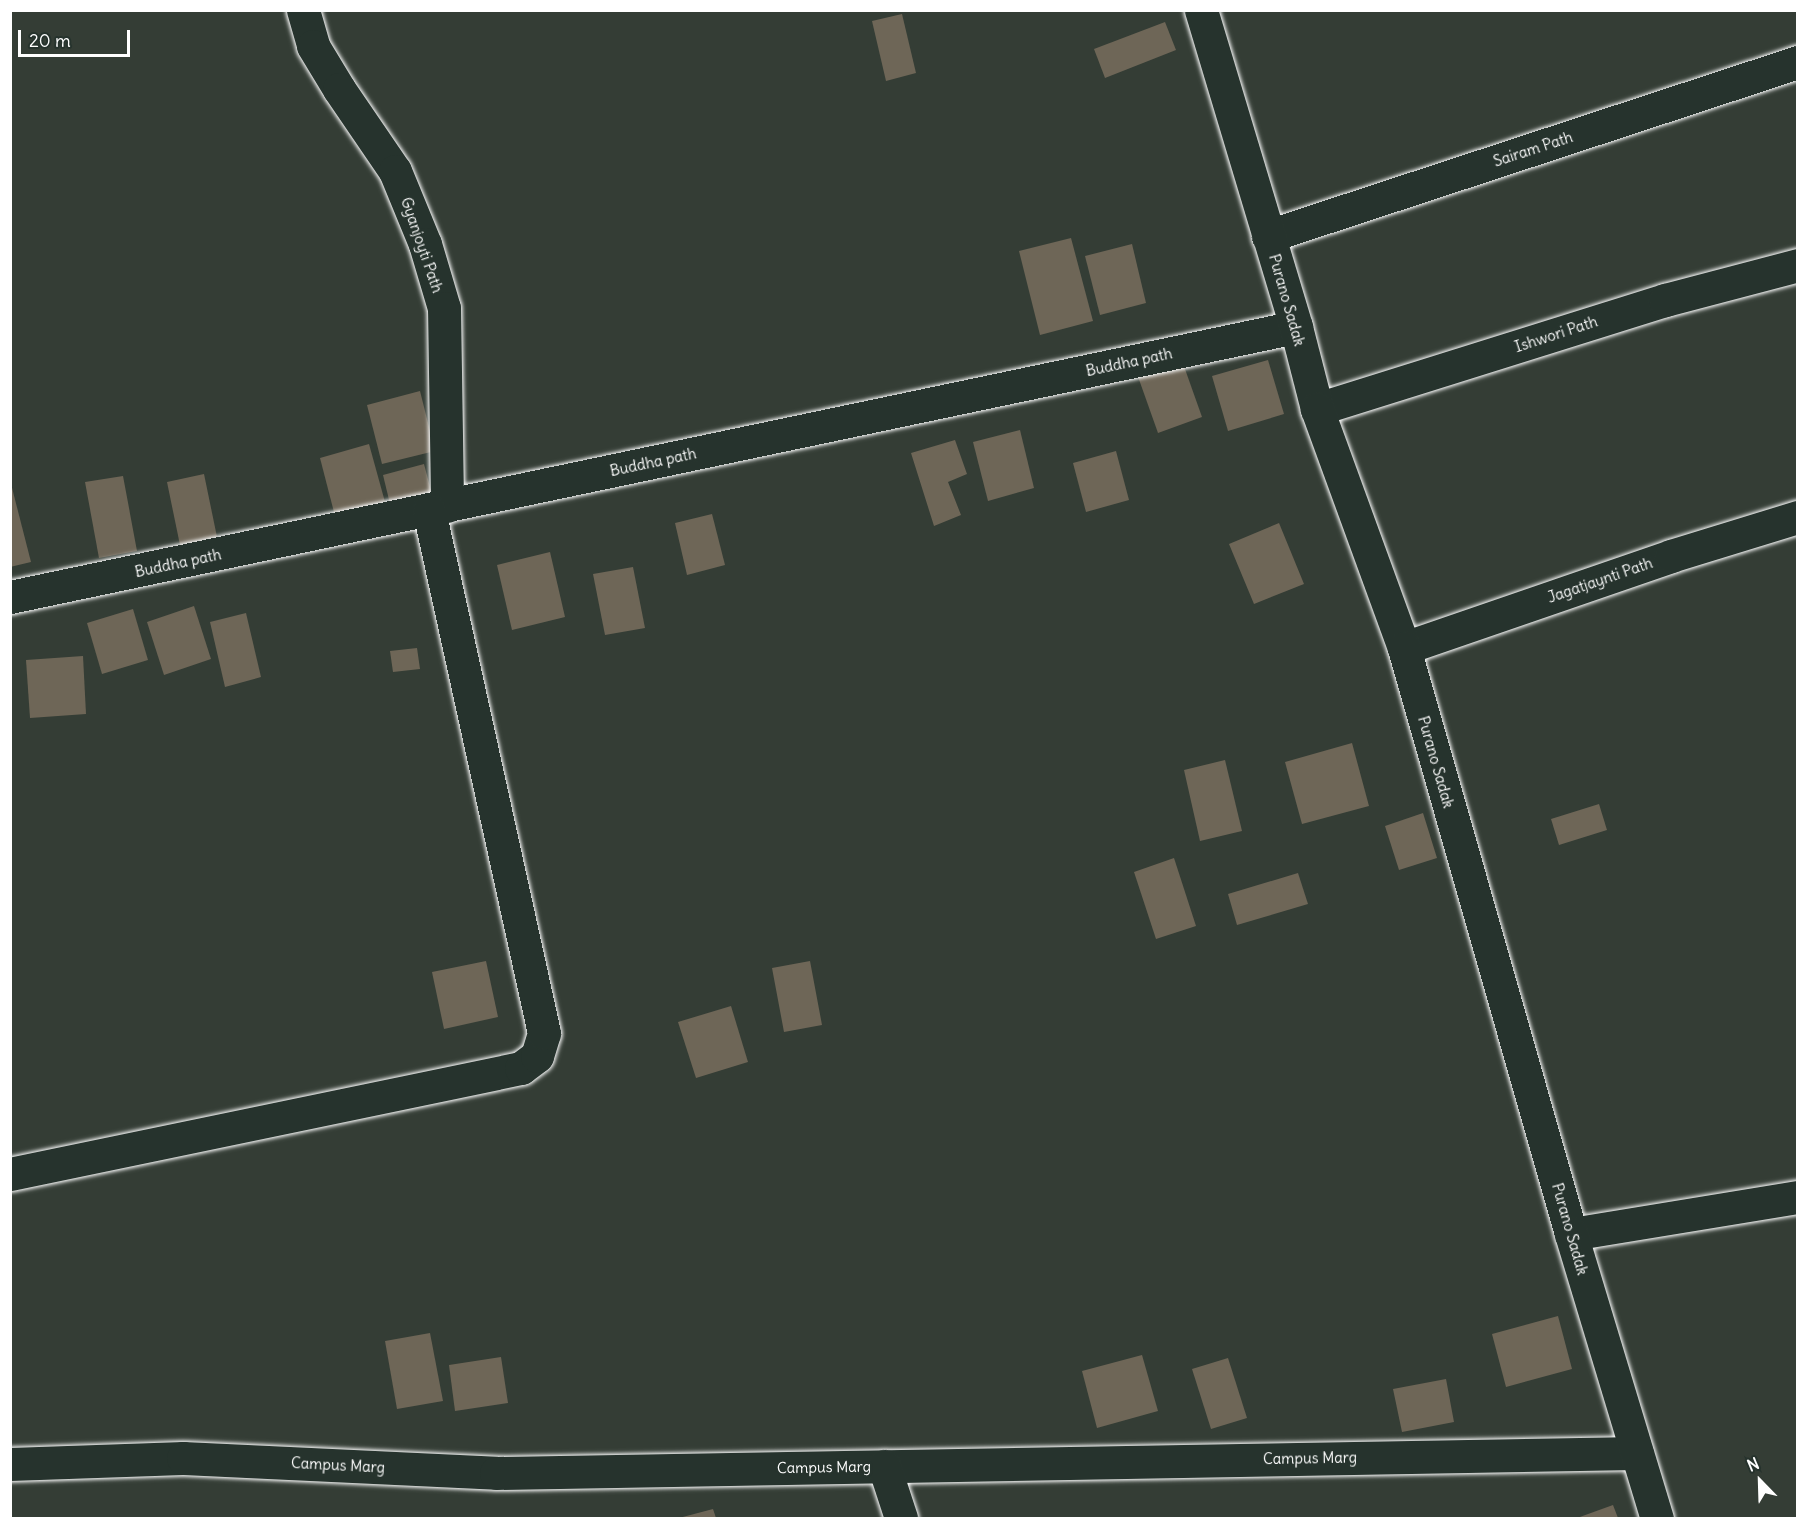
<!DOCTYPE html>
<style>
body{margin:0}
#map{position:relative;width:1808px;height:1529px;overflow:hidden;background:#343d35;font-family:Delius,sans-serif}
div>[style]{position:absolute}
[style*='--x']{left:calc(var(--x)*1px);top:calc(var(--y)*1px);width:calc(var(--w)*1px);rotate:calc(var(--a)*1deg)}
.building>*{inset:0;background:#6e6657}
.roads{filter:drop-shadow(0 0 2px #fff) drop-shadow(0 0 2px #fff)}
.minor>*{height:33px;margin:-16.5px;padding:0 16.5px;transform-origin:16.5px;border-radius:16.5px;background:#26332d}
.secondary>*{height:33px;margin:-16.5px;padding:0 16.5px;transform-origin:16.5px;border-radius:16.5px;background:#26332d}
span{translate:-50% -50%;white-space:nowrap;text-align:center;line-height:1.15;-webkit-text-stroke:5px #26332d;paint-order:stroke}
.street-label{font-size:15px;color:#fff}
.frame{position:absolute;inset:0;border:12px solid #fff;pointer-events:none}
.north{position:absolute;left:1730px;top:1451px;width:60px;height:60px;-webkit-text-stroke:4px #26332d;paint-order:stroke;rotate:337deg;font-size:16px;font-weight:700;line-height:24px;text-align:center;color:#fff}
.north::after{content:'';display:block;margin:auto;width:21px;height:27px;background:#fff;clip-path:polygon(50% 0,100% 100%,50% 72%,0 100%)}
.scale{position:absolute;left:18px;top:30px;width:112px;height:27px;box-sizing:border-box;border:3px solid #fff;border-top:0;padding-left:8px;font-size:18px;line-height:21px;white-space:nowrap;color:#fff;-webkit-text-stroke:4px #26332d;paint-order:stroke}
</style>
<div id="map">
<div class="building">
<i style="clip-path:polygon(902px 14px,916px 73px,886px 81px,872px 21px)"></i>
<i style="clip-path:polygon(1165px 22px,1176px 50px,1105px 78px,1094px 49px)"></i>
<i style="clip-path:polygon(1071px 238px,1093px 321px,1040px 335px,1019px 251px)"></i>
<i style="clip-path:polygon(1132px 244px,1146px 303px,1100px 315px,1085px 256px)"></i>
<i style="clip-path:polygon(1180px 355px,1202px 417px,1158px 433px,1136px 371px)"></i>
<i style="clip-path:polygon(1268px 360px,1284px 414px,1228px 431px,1212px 376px)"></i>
<i style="clip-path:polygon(420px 391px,435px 451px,382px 464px,367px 405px)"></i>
<i style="clip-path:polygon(1020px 430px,1034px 488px,988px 501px,973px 442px)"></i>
<i style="clip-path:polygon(955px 440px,967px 474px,948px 482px,961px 515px,934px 526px,911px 453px)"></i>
<i style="clip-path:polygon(369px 444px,385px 502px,335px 516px,320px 458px)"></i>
<i style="clip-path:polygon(1116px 451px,1129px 500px,1086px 512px,1073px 463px)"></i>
<i style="clip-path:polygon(424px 464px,433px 498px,391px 508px,383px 475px)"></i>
<i style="clip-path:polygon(204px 474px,217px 537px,180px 545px,167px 482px)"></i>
<i style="clip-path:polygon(123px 476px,137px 551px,99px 558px,85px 482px)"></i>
<i style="clip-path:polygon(10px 480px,31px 562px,10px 567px)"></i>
<i style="clip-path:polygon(712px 514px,725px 565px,687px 575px,675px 523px)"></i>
<i style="clip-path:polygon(1279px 523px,1304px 584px,1254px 604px,1229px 544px)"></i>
<i style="clip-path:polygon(550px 552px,565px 617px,512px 630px,497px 565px)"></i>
<i style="clip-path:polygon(633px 567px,645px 628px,605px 635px,593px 574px)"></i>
<i style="clip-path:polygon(194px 606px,211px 659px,164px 675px,147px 622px)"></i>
<i style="clip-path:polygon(133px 609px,148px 660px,102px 674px,87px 623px)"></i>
<i style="clip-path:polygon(246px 613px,261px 677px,225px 687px,210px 622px)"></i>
<i style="clip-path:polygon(417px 648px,420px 669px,393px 672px,390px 651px)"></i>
<i style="clip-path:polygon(83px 656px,86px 714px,30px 718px,26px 660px)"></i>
<i style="clip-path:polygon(1352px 743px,1369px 806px,1302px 824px,1285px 762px)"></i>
<i style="clip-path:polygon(1225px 760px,1242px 831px,1200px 841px,1184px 770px)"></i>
<i style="clip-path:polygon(1599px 804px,1607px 830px,1559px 845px,1551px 819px)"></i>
<i style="clip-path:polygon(1423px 813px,1437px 858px,1399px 870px,1385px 826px)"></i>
<i style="clip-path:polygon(1174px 858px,1196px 926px,1156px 939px,1134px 872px)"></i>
<i style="clip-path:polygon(1298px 873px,1308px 904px,1237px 925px,1228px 894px)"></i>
<i style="clip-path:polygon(486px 961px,498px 1017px,444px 1029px,432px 972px)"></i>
<i style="clip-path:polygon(810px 961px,822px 1025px,784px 1032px,772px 968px)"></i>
<i style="clip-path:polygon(731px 1006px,748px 1062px,696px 1078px,678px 1022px)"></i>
<i style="clip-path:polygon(1558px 1316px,1572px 1369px,1506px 1387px,1492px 1334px)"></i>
<i style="clip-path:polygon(430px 1333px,443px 1401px,397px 1409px,385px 1341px)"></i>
<i style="clip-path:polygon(1142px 1355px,1158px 1411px,1097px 1428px,1082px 1371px)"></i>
<i style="clip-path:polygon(501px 1357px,508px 1403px,455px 1411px,449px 1365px)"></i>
<i style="clip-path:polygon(1228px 1358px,1247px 1418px,1211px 1429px,1192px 1369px)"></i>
<i style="clip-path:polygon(1446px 1379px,1454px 1422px,1402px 1432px,1393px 1389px)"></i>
<i style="clip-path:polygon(1613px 1505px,1618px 1518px,1577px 1518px)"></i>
<i style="clip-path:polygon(713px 1509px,716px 1518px,679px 1518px)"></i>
</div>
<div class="roads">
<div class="minor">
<i style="--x:303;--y:10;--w:37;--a:74"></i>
<i style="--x:313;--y:46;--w:50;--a:58.8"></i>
<i style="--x:339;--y:89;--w:99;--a:55.7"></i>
<i style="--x:395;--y:171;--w:79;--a:67.7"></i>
<i style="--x:425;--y:244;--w:67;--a:73.5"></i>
<i style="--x:444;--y:308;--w:198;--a:89.1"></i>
<i style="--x:1268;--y:236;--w:558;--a:-18.18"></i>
<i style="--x:1317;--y:409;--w:365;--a:-17.4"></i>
<i style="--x:1665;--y:300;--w:138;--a:-14.7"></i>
<i style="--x:10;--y:597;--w:1314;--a:-11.86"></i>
<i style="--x:1404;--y:648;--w:282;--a:-19"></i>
<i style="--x:1671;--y:556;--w:133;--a:-17.1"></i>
<i style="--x:10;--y:1174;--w:522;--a:-11.72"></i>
<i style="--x:521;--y:1068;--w:20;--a:-37"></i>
<i style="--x:537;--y:1056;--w:24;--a:-73"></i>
<i style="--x:544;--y:1033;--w:535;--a:-102.42"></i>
<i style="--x:1571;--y:1234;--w:230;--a:-9.3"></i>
<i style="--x:10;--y:1464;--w:173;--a:-2"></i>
<i style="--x:183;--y:1458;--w:313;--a:2.7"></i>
<i style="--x:496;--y:1473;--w:1141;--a:-1"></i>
<i style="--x:884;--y:1466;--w:55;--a:71.9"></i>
</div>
<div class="secondary">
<i style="--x:1201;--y:10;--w:331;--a:73.3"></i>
<i style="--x:1296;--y:327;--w:85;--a:75.6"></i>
<i style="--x:1317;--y:409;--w:254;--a:70"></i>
<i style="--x:1404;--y:648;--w:609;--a:74.09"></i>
<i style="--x:1571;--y:1234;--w:297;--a:73.2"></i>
</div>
</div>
<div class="street-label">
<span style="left:1533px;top:149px;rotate:-18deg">Sairam Path</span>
<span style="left:422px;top:245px;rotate:71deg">Gyanjoyti Path</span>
<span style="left:1287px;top:300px;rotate:74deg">Purano Sadak</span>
<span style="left:1556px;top:334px;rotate:-18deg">Ishwori Path</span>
<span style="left:1129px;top:362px;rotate:-12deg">Buddha path</span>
<span style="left:653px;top:462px;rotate:-12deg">Buddha path</span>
<span style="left:178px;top:563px;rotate:-12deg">Buddha path</span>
<span style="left:1600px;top:580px;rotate:-19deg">Jagatjaynti Path</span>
<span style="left:1436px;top:762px;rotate:74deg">Purano Sadak</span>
<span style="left:1570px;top:1229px;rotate:74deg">Purano Sadak</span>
<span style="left:1310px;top:1458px;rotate:-1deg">Campus Marg</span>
<span style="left:338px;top:1465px;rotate:3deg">Campus Marg</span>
<span style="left:824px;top:1467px;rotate:-1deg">Campus Marg</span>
</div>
<div class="frame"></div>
<div class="north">N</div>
<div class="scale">20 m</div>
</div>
